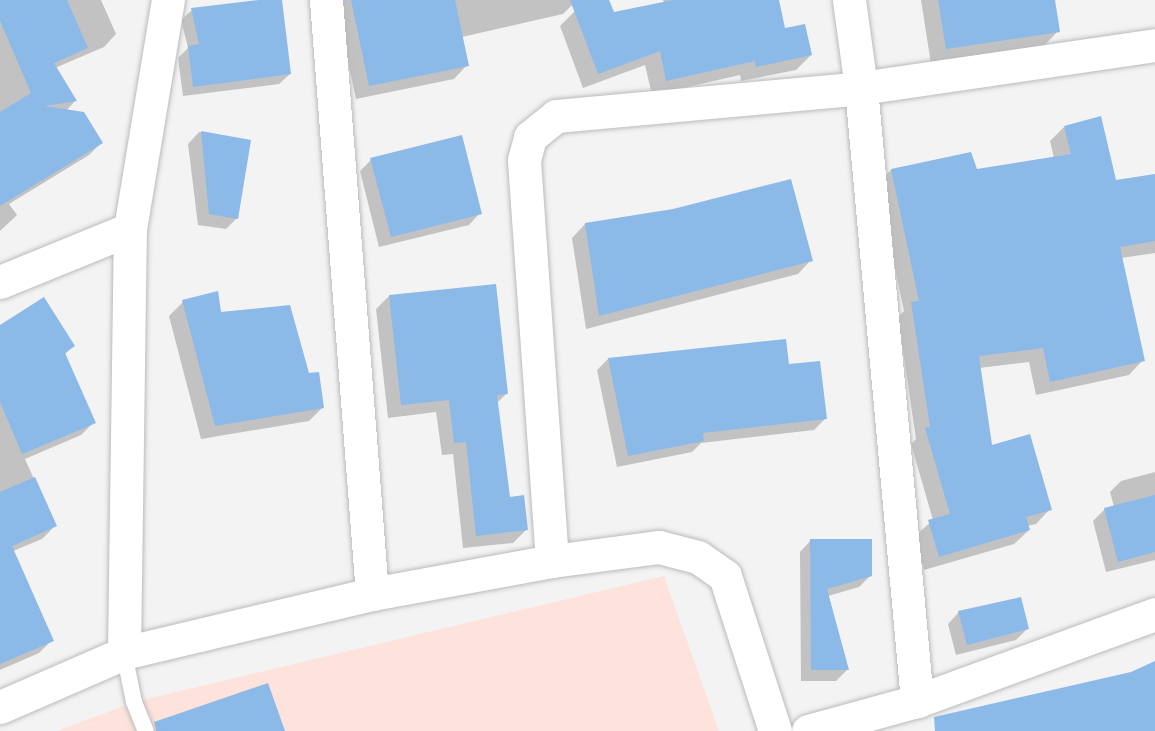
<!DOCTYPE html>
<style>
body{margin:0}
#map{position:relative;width:1155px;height:731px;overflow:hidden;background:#f3f3f4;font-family:"Space Grotesk",sans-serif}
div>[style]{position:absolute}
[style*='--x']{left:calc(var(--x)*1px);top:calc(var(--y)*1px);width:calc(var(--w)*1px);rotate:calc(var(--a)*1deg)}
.education>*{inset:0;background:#fde3dc}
.shadow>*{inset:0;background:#0003}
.building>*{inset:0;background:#8bb9e8}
.roads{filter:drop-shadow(0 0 2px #babbbb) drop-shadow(0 0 2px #babbbb)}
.lane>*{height:16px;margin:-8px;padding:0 8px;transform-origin:8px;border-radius:8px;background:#fff}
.street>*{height:33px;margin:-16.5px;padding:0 16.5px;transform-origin:16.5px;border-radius:16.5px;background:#fff}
span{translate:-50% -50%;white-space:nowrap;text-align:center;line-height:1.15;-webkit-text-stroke:5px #f3f3f4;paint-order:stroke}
</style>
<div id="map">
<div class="education">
<i style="clip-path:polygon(664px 576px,719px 731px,57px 731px,134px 702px)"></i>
</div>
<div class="shadow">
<i style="clip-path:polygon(0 0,101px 0,116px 34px,104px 47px,55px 68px,75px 101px,66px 111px,101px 143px,89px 155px,9px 204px,17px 215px,0 231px)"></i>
<i style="clip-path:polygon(280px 0,290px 74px,279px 84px,183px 96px,178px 58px,188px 48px,181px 20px,192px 10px)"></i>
<i style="clip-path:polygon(342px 0,576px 0,576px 1px,563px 14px,462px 37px,467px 65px,454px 79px,356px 99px,336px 6px)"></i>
<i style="clip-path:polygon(606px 0,613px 14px,664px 3px,663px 0,777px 0,784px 30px,811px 55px,796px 70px,741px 81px,740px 75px,652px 95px,645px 65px,583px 88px,560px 26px,575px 11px)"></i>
<i style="clip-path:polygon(921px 0,1053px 0,1058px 31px,1043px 47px,931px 64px)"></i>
<i style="clip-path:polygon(1064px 127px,1115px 181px,1155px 175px,1155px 253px,1121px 258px,1143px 360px,1129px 375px,1036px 395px,1029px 362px,979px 368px,991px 447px,1050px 509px,1036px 524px,1027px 526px,1029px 530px,1014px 544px,924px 570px,915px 536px,933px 520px,911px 444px,916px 439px,898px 317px,904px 311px,877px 184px,891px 170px,976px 171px,1054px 158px,1050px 141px)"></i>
<i style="clip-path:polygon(199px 132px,249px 141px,237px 218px,226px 229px,198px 225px,188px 144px)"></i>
<i style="clip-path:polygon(371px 160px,480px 213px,469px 225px,379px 247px,360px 171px)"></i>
<i style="clip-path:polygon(674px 211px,811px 260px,798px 274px,586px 329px,572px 238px,585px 224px)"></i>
<i style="clip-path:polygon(389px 296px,507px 393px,497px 403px,508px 499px,526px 530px,513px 543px,463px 548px,453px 454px,442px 455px,436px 412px,388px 418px,376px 309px)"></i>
<i style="clip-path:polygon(183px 302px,220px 314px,308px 375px,323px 407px,309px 421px,201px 439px,169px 316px)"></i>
<i style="clip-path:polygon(0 327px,73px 346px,64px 355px,94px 422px,81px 435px,25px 459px,55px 526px,42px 539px,13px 551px,52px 640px,39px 653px,0 670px)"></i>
<i style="clip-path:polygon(608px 359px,825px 419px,814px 430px,701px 443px,692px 452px,617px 467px,597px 370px)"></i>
<i style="clip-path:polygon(1155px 472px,1155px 560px,1106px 572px,1093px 521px,1105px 509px,1114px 507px,1110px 492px,1121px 481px)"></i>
<i style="clip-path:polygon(811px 540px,871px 575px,859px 587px,828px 596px,847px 670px,836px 681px,801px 681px,800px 552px)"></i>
<i style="clip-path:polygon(959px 612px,1027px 629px,1016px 640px,956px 655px,948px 624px)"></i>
</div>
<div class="building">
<i style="clip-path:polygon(0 0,67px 0,88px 48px,54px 63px,77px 101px,44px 106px,84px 112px,103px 143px,0 206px,0 112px,31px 93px,0 21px)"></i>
<i style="clip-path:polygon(259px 0,282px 0,291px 74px,193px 87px,188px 46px,199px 44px,191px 8px)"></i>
<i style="clip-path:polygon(351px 0,455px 0,469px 66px,369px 86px)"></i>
<i style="clip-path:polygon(570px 0,609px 0,614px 12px,673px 0,779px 0,785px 28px,805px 24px,812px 55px,756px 67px,755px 61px,666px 81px,660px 51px,598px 74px)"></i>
<i style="clip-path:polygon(938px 0,1055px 0,1060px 32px,946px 49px)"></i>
<i style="clip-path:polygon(1101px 116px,1116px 180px,1155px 174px,1155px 241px,1120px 247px,1145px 361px,1050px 382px,1043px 348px,979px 356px,992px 445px,1030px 434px,1052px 510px,1026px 517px,1030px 530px,939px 557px,928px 520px,950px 514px,925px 428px,930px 427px,911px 302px,919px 301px,891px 169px,971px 152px,977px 169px,1071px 154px,1064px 126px)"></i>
<i style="clip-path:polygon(201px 131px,251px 140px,238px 219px,209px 214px)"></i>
<i style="clip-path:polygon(462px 135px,482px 214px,391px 237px,370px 158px)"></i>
<i style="clip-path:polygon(791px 179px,813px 261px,599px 316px,585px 223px,673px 209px)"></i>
<i style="clip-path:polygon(496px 284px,508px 394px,497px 395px,510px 497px,524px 495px,528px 530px,476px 536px,466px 442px,454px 443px,449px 400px,401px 405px,389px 295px)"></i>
<i style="clip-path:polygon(218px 291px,221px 312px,290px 305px,309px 373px,319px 372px,324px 408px,215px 426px,182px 300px)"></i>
<i style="clip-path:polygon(44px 297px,75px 346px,65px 353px,96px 423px,22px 454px,0 402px,0 325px)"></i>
<i style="clip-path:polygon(786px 339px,789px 364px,820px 361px,827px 419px,703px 433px,704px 441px,628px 456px,608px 358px)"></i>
<i style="clip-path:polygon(35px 477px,57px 526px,12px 546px,54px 641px,0 664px,0 492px)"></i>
<i style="clip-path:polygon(1155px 495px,1155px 552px,1118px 562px,1104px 508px)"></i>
<i style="clip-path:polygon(810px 539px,872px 539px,872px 576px,827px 589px,849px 670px,811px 670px)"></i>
<i style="clip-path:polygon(1021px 597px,1029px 629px,967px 645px,958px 611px)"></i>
<i style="clip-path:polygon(1155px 661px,1155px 731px,935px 731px,934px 717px,1131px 672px)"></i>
<i style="clip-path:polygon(268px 683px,285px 731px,156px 731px,154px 722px)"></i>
</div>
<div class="roads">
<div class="lane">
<i style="--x:124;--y:653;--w:50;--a:78.5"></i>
<i style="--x:134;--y:702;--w:31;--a:68"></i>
</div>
<div class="street">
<i style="--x:326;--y:0;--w:596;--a:85.57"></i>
<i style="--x:849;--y:0;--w:89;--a:82.2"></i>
<i style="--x:861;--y:88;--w:616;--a:84.78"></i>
<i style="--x:0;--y:282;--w:140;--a:-22.2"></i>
<i style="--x:552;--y:561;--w:402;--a:-94"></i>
<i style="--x:524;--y:160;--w:24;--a:-75"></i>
<i style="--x:530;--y:137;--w:33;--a:-39"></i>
<i style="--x:556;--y:116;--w:306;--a:-5.2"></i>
<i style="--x:861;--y:88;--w:297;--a:-8.3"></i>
<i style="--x:124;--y:653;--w:424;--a:-89.2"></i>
<i style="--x:130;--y:229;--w:232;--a:-80.6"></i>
<i style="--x:0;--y:707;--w:135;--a:-23.5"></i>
<i style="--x:124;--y:653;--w:255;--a:-13.4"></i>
<i style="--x:372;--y:594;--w:183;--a:-10.4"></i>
<i style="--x:552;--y:561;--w:108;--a:-7.5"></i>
<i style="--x:659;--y:547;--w:40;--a:14.4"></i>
<i style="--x:698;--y:557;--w:33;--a:35"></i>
<i style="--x:725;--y:576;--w:163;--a:72.1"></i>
<i style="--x:808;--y:731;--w:113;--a:-15.4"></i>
<i style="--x:917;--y:701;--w:253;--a:-20.1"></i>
</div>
</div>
</div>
